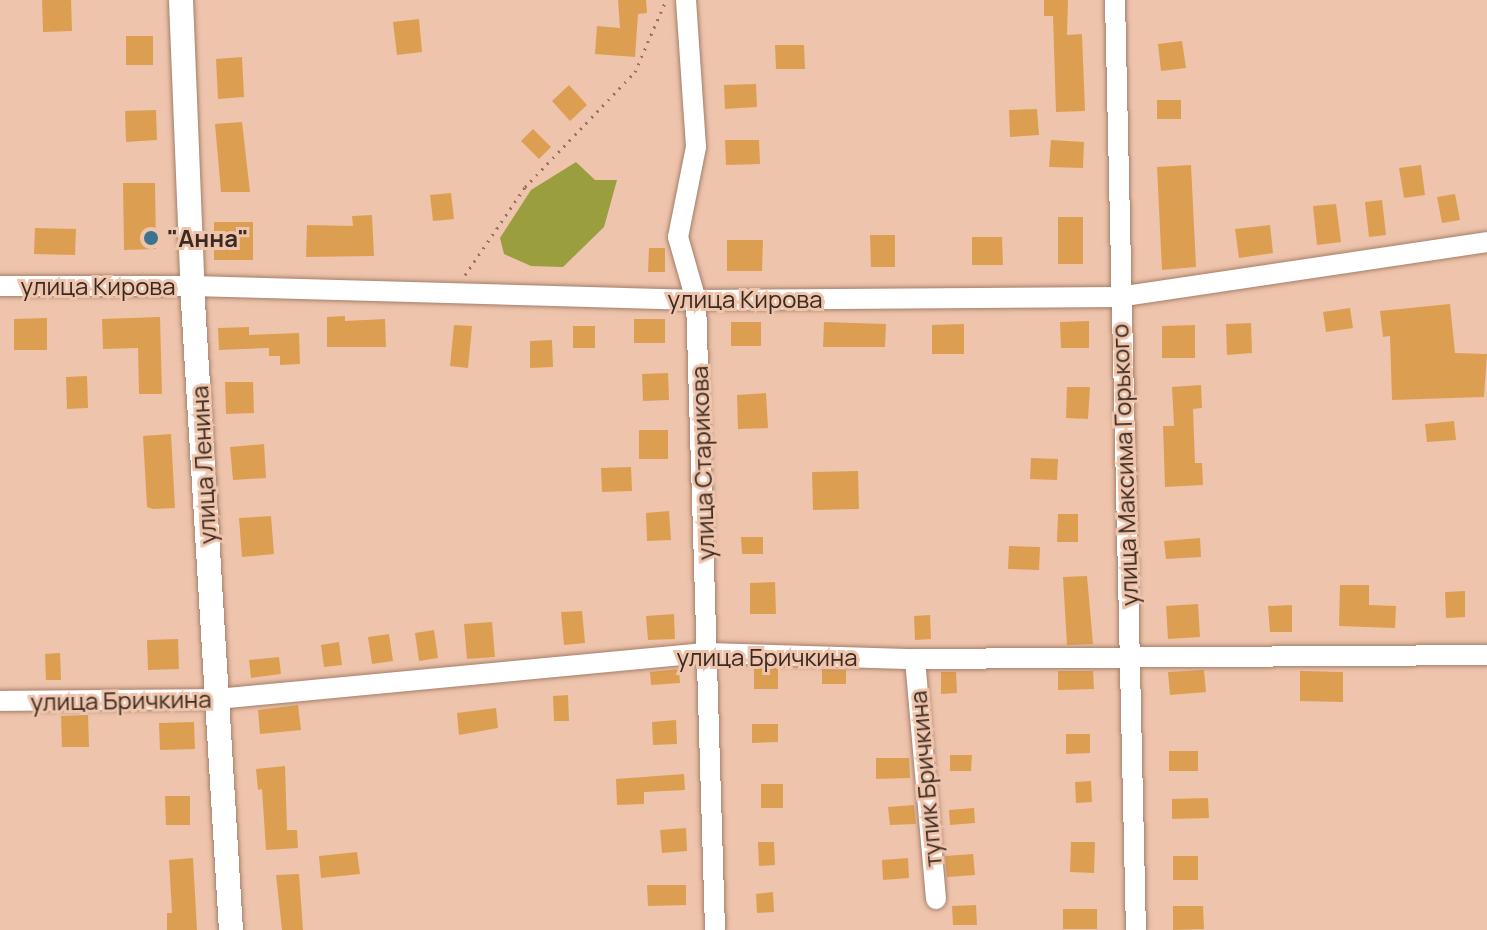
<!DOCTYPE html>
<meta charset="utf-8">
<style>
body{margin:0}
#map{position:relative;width:1487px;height:930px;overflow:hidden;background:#eec4ac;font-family:Manrope,sans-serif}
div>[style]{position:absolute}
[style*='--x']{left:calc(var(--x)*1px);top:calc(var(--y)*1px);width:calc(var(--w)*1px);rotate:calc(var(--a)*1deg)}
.water>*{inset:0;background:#9b9e3e}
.building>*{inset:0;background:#dc9f51}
.path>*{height:3px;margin-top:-1.5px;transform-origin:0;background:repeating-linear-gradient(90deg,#917464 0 2px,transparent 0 8px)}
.roads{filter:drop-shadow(0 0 2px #a57e68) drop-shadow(0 0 2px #a57e68)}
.minor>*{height:20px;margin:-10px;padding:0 10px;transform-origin:10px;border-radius:10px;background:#fff}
.tertiary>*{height:24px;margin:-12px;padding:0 12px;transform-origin:12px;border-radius:12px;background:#fff}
.dots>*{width:22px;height:22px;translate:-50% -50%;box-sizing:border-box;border:4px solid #eec4ac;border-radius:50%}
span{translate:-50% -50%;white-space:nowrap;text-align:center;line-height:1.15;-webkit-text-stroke:6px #eec4ac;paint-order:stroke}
.poi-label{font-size:24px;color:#3b2a21;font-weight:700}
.left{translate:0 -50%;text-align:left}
.street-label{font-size:24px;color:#3b2a21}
</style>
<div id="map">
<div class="water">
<i style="clip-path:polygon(576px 162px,595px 180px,617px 180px,604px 227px,563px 267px,531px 266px,504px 254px,500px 238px,531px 190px)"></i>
</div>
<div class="building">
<i style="clip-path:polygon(42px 0,71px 0,72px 31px,43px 32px)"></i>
<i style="clip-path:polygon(618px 0,646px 0,647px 13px,638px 14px,635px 57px,595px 54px,597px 26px,620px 28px)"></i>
<i style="clip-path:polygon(1044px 0,1068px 0,1067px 35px,1082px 34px,1085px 111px,1056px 112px,1053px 16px,1044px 16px)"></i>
<i style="clip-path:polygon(419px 19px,422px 52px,397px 55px,393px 22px)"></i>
<i style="clip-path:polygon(126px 36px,153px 36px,153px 65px,126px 65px)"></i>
<i style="clip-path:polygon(1182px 41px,1186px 68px,1161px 71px,1158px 44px)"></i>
<i style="clip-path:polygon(775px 45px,804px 45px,805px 69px,776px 69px)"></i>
<i style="clip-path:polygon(242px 57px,244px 97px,218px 99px,216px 59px)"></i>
<i style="clip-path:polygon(756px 84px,757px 107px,725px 109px,724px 85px)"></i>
<i style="clip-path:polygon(569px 85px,587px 105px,570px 121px,552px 101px)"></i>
<i style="clip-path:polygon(1157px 100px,1181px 100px,1181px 119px,1157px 119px)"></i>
<i style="clip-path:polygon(1037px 109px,1039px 135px,1010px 137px,1009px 110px)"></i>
<i style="clip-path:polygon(156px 110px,157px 140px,126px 142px,125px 111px)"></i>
<i style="clip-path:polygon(242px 122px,250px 192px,221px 192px,215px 124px)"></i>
<i style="clip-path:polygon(533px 129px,551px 147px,539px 159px,521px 141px)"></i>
<i style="clip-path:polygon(725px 140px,759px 140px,760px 164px,726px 165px)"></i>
<i style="clip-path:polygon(1051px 140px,1084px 142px,1083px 168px,1049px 167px)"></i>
<i style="clip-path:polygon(1191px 165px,1196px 267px,1162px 270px,1157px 167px)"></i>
<i style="clip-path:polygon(1421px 165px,1425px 195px,1404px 198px,1399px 168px)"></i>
<i style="clip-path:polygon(123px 183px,155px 183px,156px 249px,124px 250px)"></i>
<i style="clip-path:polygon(451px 193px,454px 219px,433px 221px,430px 195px)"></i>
<i style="clip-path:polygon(1455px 194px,1460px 220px,1442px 223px,1437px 197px)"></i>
<i style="clip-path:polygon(1382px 200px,1386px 235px,1369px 237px,1365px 202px)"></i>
<i style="clip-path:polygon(1336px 204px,1341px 242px,1317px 245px,1313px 206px)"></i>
<i style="clip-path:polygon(372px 215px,374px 256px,306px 257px,307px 225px,353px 226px,352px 216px)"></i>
<i style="clip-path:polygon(1058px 217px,1083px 217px,1083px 264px,1058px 264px)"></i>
<i style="clip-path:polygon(214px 222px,253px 222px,253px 260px,214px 260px)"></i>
<i style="clip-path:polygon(1270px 225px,1273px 253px,1239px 258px,1235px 229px)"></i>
<i style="clip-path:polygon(35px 228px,76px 229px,75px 255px,34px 254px)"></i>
<i style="clip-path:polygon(870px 235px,895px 235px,895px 267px,871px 267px)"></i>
<i style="clip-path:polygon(972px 237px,1002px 237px,1003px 265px,972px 265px)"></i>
<i style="clip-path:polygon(727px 240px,763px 240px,762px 271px,727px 271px)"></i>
<i style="clip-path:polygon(649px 248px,665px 248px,665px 272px,648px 272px)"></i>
<i style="clip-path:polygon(1450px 304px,1455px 353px,1487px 354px,1484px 397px,1392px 400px,1390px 336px,1383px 337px,1380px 311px)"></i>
<i style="clip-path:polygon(1350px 308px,1353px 328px,1326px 332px,1323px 312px)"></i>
<i style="clip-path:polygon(345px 316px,345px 321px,385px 319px,386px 347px,327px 347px,327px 317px)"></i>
<i style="clip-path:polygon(160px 317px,162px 394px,139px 394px,138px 348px,103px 349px,102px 319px)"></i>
<i style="clip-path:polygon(47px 318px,47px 350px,14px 350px,14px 319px)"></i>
<i style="clip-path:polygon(634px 319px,665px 319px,665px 343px,634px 343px)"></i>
<i style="clip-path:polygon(1089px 321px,1089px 348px,1061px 348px,1060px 322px)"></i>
<i style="clip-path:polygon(731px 322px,761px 322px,761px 346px,731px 346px)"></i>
<i style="clip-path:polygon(824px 322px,886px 324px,885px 347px,823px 347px)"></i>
<i style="clip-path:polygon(1251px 323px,1252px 353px,1227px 355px,1226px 324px)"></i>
<i style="clip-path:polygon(964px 324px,964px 354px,932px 354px,932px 325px)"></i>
<i style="clip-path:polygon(454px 325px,472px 326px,468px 368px,450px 366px)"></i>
<i style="clip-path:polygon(1195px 325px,1195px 358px,1162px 358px,1162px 326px)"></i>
<i style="clip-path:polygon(573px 326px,595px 326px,595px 348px,573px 348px)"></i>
<i style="clip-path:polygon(249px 327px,249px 335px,299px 333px,300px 364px,280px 365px,280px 356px,269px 356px,269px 348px,219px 350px,218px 328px)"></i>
<i style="clip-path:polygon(552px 340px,553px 367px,530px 368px,530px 341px)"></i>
<i style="clip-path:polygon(668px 373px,669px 400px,643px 401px,642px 374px)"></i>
<i style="clip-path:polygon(87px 376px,88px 408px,67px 409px,66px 377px)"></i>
<i style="clip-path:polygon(225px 382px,253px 382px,254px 413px,226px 414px)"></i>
<i style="clip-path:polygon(1201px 385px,1202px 408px,1193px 409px,1195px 463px,1202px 463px,1203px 485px,1165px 487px,1163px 426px,1174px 426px,1172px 387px)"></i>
<i style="clip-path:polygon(1067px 387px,1090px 387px,1088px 419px,1066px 418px)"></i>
<i style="clip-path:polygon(766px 393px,768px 428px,738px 429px,737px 395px)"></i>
<i style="clip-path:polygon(1454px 421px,1456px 440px,1427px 442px,1425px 424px)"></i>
<i style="clip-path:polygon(639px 430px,668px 430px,668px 459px,639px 459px)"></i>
<i style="clip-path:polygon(171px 434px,175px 508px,153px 509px,147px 507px,143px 436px)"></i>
<i style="clip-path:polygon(264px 444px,266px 478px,233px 480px,230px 447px)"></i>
<i style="clip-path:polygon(1031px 458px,1058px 459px,1057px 480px,1030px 479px)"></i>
<i style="clip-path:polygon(631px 467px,632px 491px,602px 492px,601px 468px)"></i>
<i style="clip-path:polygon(858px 471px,859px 509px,813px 510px,812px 472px)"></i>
<i style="clip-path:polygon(669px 511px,671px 540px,647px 541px,646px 513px)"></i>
<i style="clip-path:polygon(1058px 514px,1078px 514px,1078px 542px,1057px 542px)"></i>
<i style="clip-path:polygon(271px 516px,274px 554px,242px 557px,239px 518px)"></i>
<i style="clip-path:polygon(741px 537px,763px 537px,763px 554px,742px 554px)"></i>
<i style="clip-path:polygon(1200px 538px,1201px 557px,1166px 559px,1164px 541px)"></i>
<i style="clip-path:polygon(1009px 546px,1040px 547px,1039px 570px,1008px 569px)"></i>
<i style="clip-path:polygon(1087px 576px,1093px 644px,1067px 645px,1063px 577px)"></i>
<i style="clip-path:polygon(775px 582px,776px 614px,750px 614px,750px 583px)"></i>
<i style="clip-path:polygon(1340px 585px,1369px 585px,1369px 605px,1396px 606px,1395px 628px,1339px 626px)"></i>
<i style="clip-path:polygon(1465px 591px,1465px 617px,1446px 618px,1445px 592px)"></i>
<i style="clip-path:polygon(1198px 604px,1200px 637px,1168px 639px,1166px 606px)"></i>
<i style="clip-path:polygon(1292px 605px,1292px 632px,1270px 632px,1268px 606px)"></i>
<i style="clip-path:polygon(582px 611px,585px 643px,564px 645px,561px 612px)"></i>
<i style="clip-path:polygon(674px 614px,675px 639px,648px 640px,646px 616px)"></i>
<i style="clip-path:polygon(930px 615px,931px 639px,915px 640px,914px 616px)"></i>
<i style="clip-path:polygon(492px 622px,495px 657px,467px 659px,464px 624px)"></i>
<i style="clip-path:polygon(434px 630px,438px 658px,419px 661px,415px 633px)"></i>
<i style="clip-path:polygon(389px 634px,393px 661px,372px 664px,368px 637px)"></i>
<i style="clip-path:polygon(178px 639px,179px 669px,148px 670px,147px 640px)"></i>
<i style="clip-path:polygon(339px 642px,342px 665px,324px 667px,321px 645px)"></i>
<i style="clip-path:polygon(60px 653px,61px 680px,46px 680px,45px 654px)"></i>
<i style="clip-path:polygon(279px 657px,281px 674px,251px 678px,249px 660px)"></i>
<i style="clip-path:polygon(754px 667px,778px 668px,778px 689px,754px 689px)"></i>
<i style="clip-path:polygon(679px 669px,680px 683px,651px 685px,650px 672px)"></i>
<i style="clip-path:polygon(822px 669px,846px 670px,846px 684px,822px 684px)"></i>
<i style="clip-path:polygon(1204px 670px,1206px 692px,1170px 695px,1168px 672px)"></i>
<i style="clip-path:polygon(1058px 671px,1093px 671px,1094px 689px,1058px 690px)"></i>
<i style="clip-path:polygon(1300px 671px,1343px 672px,1343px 702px,1300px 701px)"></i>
<i style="clip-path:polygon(941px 672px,956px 672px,957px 693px,941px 694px)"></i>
<i style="clip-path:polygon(568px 695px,569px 721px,554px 721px,553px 696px)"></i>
<i style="clip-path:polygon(298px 705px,301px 730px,260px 734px,258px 710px)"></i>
<i style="clip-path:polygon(496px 708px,498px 728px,459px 735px,457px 713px)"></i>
<i style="clip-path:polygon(88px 715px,89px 747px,62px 747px,61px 716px)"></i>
<i style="clip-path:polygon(676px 720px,677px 744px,653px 745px,652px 722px)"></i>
<i style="clip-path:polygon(194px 722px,195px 749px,160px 750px,159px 723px)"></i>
<i style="clip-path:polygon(752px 724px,778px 724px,778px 742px,752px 743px)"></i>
<i style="clip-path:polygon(1066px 734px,1090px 734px,1090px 753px,1066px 754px)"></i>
<i style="clip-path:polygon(1169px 751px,1198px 751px,1198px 771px,1169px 771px)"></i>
<i style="clip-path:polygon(950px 755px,972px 755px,971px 771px,950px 771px)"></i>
<i style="clip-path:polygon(876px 758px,909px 758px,910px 778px,876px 779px)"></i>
<i style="clip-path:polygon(285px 766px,287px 830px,297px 830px,298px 848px,266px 850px,262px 789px,258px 790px,256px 769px)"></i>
<i style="clip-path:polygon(684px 774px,685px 790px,644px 792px,644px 804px,617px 805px,616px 779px)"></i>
<i style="clip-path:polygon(1091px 781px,1092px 802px,1076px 803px,1075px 782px)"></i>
<i style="clip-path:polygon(761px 784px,783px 784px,783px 808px,761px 808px)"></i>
<i style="clip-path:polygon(165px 796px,190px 796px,190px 825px,166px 825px)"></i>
<i style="clip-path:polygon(1208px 798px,1209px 818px,1172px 819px,1172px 799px)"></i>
<i style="clip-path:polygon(914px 805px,916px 824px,890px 825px,888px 807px)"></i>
<i style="clip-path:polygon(974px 808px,975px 823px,950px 825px,949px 810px)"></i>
<i style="clip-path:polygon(686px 828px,687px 851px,662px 853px,660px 830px)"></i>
<i style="clip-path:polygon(758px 842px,774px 842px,775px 865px,759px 866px)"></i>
<i style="clip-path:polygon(1071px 842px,1095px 842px,1094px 873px,1070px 872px)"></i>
<i style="clip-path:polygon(357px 852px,360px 874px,321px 878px,319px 856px)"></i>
<i style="clip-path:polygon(973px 854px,975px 875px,947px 877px,945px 856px)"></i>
<i style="clip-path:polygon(1173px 856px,1198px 856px,1198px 880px,1173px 880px)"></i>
<i style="clip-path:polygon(193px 858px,197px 930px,167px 930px,167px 913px,172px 913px,169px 860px)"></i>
<i style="clip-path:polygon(908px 858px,909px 878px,883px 880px,882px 860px)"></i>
<i style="clip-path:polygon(299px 874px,303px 930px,282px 930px,276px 875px)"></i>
<i style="clip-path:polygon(647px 885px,686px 885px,686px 905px,648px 906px)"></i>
<i style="clip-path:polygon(773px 892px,774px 912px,757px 913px,756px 894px)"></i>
<i style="clip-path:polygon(976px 905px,977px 925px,953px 925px,952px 906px)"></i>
<i style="clip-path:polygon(1173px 906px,1203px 906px,1204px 929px,1173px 930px)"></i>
<i style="clip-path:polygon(1063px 909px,1097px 909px,1097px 929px,1063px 929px)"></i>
</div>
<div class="path">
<i style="--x:465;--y:275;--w:107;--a:-55.7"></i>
<i style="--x:525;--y:187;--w:159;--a:-46.3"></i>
<i style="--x:635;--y:72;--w:78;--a:-66.7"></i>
</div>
<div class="roads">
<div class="minor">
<i style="--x:686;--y:0;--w:147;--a:86.1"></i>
<i style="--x:696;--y:147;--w:92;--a:101.3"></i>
<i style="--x:678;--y:237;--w:66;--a:74.1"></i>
<i style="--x:696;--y:300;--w:630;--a:88.27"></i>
<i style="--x:1115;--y:0;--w:930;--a:88.71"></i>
<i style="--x:0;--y:286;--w:192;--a:0"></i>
<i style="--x:192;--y:286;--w:504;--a:1.59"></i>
<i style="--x:696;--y:300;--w:423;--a:-0.4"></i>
<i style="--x:1119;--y:297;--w:372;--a:-8.5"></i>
<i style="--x:915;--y:659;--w:241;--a:85"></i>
<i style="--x:0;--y:701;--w:217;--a:-0.5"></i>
<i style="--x:217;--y:699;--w:493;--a:-5.4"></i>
<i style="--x:708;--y:653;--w:207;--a:1.7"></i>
<i style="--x:915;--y:659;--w:572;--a:-0.4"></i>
</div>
<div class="tertiary">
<i style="--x:181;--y:0;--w:302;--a:87.7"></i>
<i style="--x:193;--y:302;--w:629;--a:86.54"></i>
</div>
</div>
<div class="dots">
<i style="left:151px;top:238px;background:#3c748f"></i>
</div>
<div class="poi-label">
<span class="left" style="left:167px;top:238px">"Анна"</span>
</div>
<div class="street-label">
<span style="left:98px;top:286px">улица Кирова</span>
<span style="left:745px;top:299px">улица Кирова</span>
<span style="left:702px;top:463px;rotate:-92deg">улица Старикова</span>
<span style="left:203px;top:465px;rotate:-93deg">улица Ленина</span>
<span style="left:1124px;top:465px;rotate:-92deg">улица Максима Горького</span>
<span style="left:767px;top:657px">улица Бричкина</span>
<span style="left:121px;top:700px;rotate:-1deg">улица Бричкина</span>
<span style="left:925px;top:779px;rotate:-95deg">тупик Бричкина</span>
</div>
</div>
